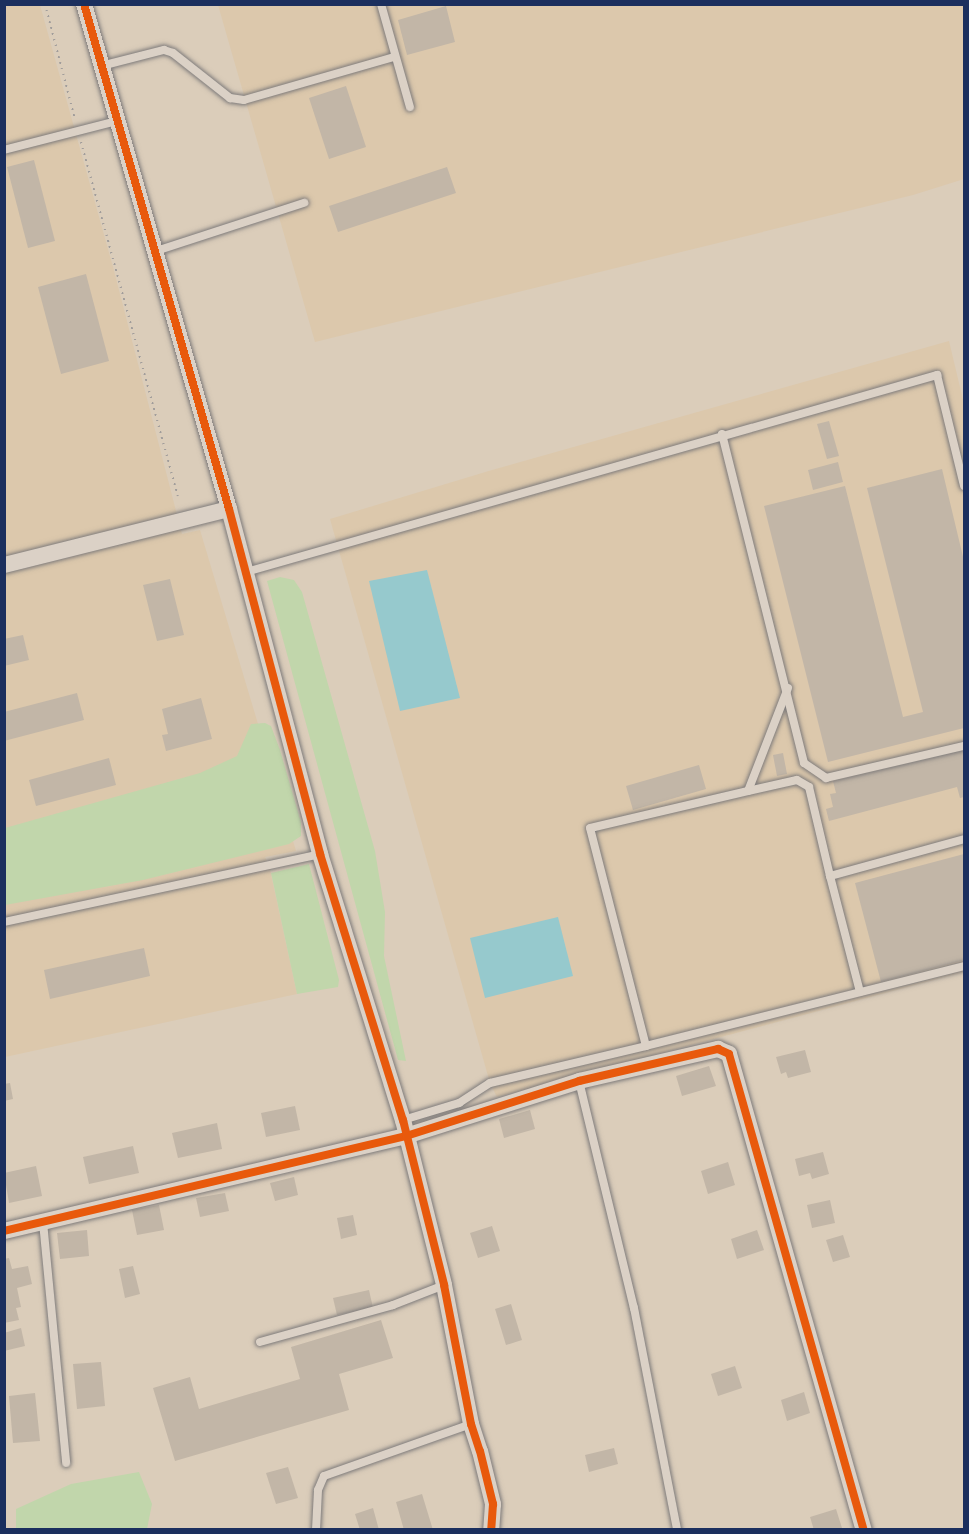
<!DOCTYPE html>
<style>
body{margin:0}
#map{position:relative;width:969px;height:1534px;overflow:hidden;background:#dbcdba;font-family:"Balsamiq Sans",sans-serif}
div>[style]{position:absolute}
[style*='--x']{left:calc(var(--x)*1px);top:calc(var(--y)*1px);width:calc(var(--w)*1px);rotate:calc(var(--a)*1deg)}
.built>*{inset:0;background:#dcc8ac}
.green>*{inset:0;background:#c1d6ab}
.water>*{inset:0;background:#96c9cd}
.building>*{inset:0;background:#c2b6a7}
.path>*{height:2px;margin-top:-1px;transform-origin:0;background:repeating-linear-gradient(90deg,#a19d9b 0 1.5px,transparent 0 6px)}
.roads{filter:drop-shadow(0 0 2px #7e7b7b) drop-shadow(0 0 2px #7e7b7b)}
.lane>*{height:8px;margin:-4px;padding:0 4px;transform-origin:4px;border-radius:4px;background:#dbd1c6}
.street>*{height:16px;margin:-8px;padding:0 8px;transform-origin:8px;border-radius:8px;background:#dbd1c6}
.cycleway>*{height:8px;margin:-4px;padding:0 4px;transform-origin:4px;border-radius:4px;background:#e8590c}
span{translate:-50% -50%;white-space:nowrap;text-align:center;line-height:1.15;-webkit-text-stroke:6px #eed4b5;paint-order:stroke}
.frame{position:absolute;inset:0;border:6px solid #1b2f5e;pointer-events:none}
</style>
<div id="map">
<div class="built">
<i style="clip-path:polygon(4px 5px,40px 5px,113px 267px,182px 534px,200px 530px,296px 851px,265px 857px,269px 865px,297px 994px,5px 1057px)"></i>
<i style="clip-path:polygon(218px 5px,964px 5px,964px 179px,913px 195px,315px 342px)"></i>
<i style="clip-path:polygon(949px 341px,964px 404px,964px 972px,497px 1097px,490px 1083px,330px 519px,492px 470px)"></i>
</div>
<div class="green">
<i style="clip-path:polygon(280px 577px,294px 580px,302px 592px,375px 851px,385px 912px,384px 956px,406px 1061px,398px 1060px,267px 581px)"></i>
<i style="clip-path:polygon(265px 723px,271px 726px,280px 750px,301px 822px,301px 836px,289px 844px,143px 880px,5px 905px,5px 828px,200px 773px,237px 756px,251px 724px)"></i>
<i style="clip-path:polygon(309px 864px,339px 980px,338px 987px,297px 994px,271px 873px)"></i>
<i style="clip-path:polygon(139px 1472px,152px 1504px,147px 1529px,16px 1529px,16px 1509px,71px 1484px)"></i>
</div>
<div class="water">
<i style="clip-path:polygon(427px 570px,460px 698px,400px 711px,369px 581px)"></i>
<i style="clip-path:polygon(558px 917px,573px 976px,485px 998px,470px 938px)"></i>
</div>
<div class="building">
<i style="clip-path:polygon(446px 6px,455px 42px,407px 55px,398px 20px)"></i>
<i style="clip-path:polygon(346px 86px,366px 147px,329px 159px,309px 98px)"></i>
<i style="clip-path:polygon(34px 160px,55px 241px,28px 248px,7px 167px)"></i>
<i style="clip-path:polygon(447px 167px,456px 193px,338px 232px,329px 206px)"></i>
<i style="clip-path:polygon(86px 274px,109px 361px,61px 374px,38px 287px)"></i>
<i style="clip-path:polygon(829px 421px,839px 456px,827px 459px,817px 424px)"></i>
<i style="clip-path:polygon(838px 462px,843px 482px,813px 490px,808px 470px)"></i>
<i style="clip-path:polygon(942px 469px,964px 561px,964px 728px,828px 762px,764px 506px,845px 486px,903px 717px,923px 712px,867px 488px)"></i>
<i style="clip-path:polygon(170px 579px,184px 635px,157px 641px,143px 585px)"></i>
<i style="clip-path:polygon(23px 635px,29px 660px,4px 666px,4px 639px)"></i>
<i style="clip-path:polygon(77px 693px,84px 720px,4px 741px,4px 712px)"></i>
<i style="clip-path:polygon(201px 698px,212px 739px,166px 751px,162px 735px,168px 734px,162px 709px)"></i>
<i style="clip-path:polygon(964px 750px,964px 797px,960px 798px,957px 787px,829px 821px,826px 809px,833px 807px,830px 794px,836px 793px,833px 781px)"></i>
<i style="clip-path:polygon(783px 753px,787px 774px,777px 776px,773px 755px)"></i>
<i style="clip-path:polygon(109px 758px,116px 785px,36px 806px,29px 780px)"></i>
<i style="clip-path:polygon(699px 765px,706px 789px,633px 810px,626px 786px)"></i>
<i style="clip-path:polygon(964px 854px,964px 960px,881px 982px,855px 883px)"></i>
<i style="clip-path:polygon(144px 948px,150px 976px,50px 999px,44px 970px)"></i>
<i style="clip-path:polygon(805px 1050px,811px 1072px,788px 1078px,786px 1072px,781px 1074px,776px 1057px)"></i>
<i style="clip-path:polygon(709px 1066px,716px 1086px,682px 1096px,676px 1076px)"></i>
<i style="clip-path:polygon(10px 1083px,13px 1099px,4px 1101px,4px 1084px)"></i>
<i style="clip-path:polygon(295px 1106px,300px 1130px,266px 1137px,261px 1113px)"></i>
<i style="clip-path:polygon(530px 1110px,535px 1129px,504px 1138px,499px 1119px)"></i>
<i style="clip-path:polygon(217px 1123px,222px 1149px,178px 1158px,172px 1133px)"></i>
<i style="clip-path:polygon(133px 1146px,139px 1173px,89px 1184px,83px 1157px)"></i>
<i style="clip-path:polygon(823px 1152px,829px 1174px,812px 1179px,810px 1173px,799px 1176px,795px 1159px)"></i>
<i style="clip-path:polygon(728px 1162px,735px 1185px,708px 1194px,701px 1171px)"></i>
<i style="clip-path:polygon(36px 1166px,42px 1196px,9px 1203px,4px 1173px)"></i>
<i style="clip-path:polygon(294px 1177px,298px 1195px,275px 1201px,270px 1183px)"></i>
<i style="clip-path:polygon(225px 1193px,229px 1211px,200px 1217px,196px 1198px)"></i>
<i style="clip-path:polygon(830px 1200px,835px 1223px,812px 1228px,807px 1205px)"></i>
<i style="clip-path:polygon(159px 1205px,164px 1230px,137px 1235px,132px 1210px)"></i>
<i style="clip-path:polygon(353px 1215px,357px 1235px,341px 1239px,337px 1218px)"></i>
<i style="clip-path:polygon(492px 1226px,500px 1251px,478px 1258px,470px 1233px)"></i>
<i style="clip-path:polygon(87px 1230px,89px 1256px,60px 1259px,57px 1233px)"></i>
<i style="clip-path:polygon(757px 1230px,764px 1250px,737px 1259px,731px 1239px)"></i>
<i style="clip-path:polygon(843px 1235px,850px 1257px,833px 1262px,826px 1240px)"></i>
<i style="clip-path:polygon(9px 1258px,12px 1269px,28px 1266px,32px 1284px,17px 1288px,21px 1307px,16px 1308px,19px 1320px,4px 1323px,4px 1259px)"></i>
<i style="clip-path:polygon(133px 1266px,140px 1294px,125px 1298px,119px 1269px)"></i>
<i style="clip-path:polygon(369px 1290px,373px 1308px,337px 1315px,333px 1298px)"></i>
<i style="clip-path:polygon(511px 1304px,522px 1340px,506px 1345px,495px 1309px)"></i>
<i style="clip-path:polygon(381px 1320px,393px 1358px,339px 1374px,349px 1410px,175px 1461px,153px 1388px,190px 1377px,199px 1409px,300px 1379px,291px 1347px)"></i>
<i style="clip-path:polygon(21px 1328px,25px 1346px,4px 1351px,4px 1333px)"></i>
<i style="clip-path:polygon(101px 1362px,105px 1406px,77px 1409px,73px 1364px)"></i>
<i style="clip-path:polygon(735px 1366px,742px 1388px,718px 1396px,711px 1374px)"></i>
<i style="clip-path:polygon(804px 1392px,810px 1413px,787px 1421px,781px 1400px)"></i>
<i style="clip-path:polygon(35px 1393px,40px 1441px,13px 1443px,9px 1396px)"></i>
<i style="clip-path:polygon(614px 1448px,618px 1464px,589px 1472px,585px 1455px)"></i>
<i style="clip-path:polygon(288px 1467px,298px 1498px,276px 1504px,266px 1473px)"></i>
<i style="clip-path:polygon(422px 1494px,433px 1530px,404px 1530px,396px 1502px)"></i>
<i style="clip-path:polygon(373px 1508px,379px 1530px,360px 1530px,355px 1514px)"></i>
<i style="clip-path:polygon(836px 1509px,842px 1528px,814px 1530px,810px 1517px)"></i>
</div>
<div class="path">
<i style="--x:45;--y:4;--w:119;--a:75.4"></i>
<i style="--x:81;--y:142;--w:367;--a:74.7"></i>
</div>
<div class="roads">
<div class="lane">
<i style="--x:381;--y:4;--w:107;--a:74.3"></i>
<i style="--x:101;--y:66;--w:65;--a:-14.3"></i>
<i style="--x:164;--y:50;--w:9;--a:18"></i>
<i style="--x:173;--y:53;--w:73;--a:38.3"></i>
<i style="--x:230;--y:98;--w:14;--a:8"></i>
<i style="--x:244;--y:100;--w:156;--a:-16"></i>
<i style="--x:4;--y:150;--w:117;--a:-14.4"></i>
<i style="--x:156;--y:251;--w:156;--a:-18"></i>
<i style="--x:722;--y:434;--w:339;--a:76"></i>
<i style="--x:804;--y:763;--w:27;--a:34"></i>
<i style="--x:826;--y:778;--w:142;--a:-13.1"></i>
<i style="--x:246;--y:572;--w:719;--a:-15.91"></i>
<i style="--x:937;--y:375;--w:114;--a:76.3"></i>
<i style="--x:788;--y:688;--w:110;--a:111.2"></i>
<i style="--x:748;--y:791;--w:162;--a:166.8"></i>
<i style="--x:590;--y:828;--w:225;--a:75.6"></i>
<i style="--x:646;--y:1046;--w:328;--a:-14.1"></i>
<i style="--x:748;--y:791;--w:50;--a:-12.7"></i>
<i style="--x:797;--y:780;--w:14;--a:30"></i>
<i style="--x:809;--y:787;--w:91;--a:76.7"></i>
<i style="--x:4;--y:922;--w:323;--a:-12.1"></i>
<i style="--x:860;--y:992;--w:120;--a:-104.5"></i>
<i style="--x:830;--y:876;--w:139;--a:-15.4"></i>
<i style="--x:579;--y:1081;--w:234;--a:76.4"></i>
<i style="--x:634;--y:1308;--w:226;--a:79"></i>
<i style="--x:403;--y:1120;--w:59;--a:-16.9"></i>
<i style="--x:459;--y:1103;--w:37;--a:-33"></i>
<i style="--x:490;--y:1083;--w:160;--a:-13.3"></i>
<i style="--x:43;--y:1222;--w:242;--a:84.5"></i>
<i style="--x:260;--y:1342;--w:138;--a:-15.5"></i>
<i style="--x:393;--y:1305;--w:55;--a:-21.4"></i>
<i style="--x:316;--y:1530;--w:40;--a:-87.1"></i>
<i style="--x:318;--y:1490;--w:15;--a:-67"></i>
<i style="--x:324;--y:1476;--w:156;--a:-19.5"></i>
</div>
<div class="street">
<i style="--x:84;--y:4;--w:525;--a:73.98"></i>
<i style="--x:229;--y:509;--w:357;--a:75.2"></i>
<i style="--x:320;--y:854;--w:279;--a:72.7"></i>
<i style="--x:403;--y:1120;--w:170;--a:76"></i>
<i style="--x:444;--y:1285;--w:142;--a:79"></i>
<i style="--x:471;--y:1424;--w:28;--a:72"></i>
<i style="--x:480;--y:1451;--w:55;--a:76.2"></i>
<i style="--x:493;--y:1504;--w:26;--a:94"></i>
<i style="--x:4;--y:565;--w:232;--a:-14"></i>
<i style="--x:4;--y:1231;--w:413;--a:-13.3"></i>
<i style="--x:406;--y:1136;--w:182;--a:-17.6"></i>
<i style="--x:579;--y:1081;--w:143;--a:-13"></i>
<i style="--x:718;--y:1049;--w:12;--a:24"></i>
<i style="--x:729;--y:1054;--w:495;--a:74.2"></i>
</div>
</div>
<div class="cycleway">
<i style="--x:84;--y:4;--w:525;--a:73.98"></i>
<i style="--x:229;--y:509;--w:357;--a:75.2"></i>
<i style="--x:320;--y:854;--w:279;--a:72.7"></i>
<i style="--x:403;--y:1120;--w:170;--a:76"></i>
<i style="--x:444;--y:1285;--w:142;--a:79"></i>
<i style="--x:471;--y:1424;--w:28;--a:72"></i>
<i style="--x:480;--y:1451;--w:55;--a:76.2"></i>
<i style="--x:493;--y:1504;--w:26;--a:94"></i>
<i style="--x:4;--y:1231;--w:413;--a:-13.3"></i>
<i style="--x:406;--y:1136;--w:182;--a:-17.6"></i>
<i style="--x:579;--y:1081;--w:143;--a:-13"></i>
<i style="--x:718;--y:1049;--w:12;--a:24"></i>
<i style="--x:729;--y:1054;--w:495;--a:74.2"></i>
</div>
<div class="frame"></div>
</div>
